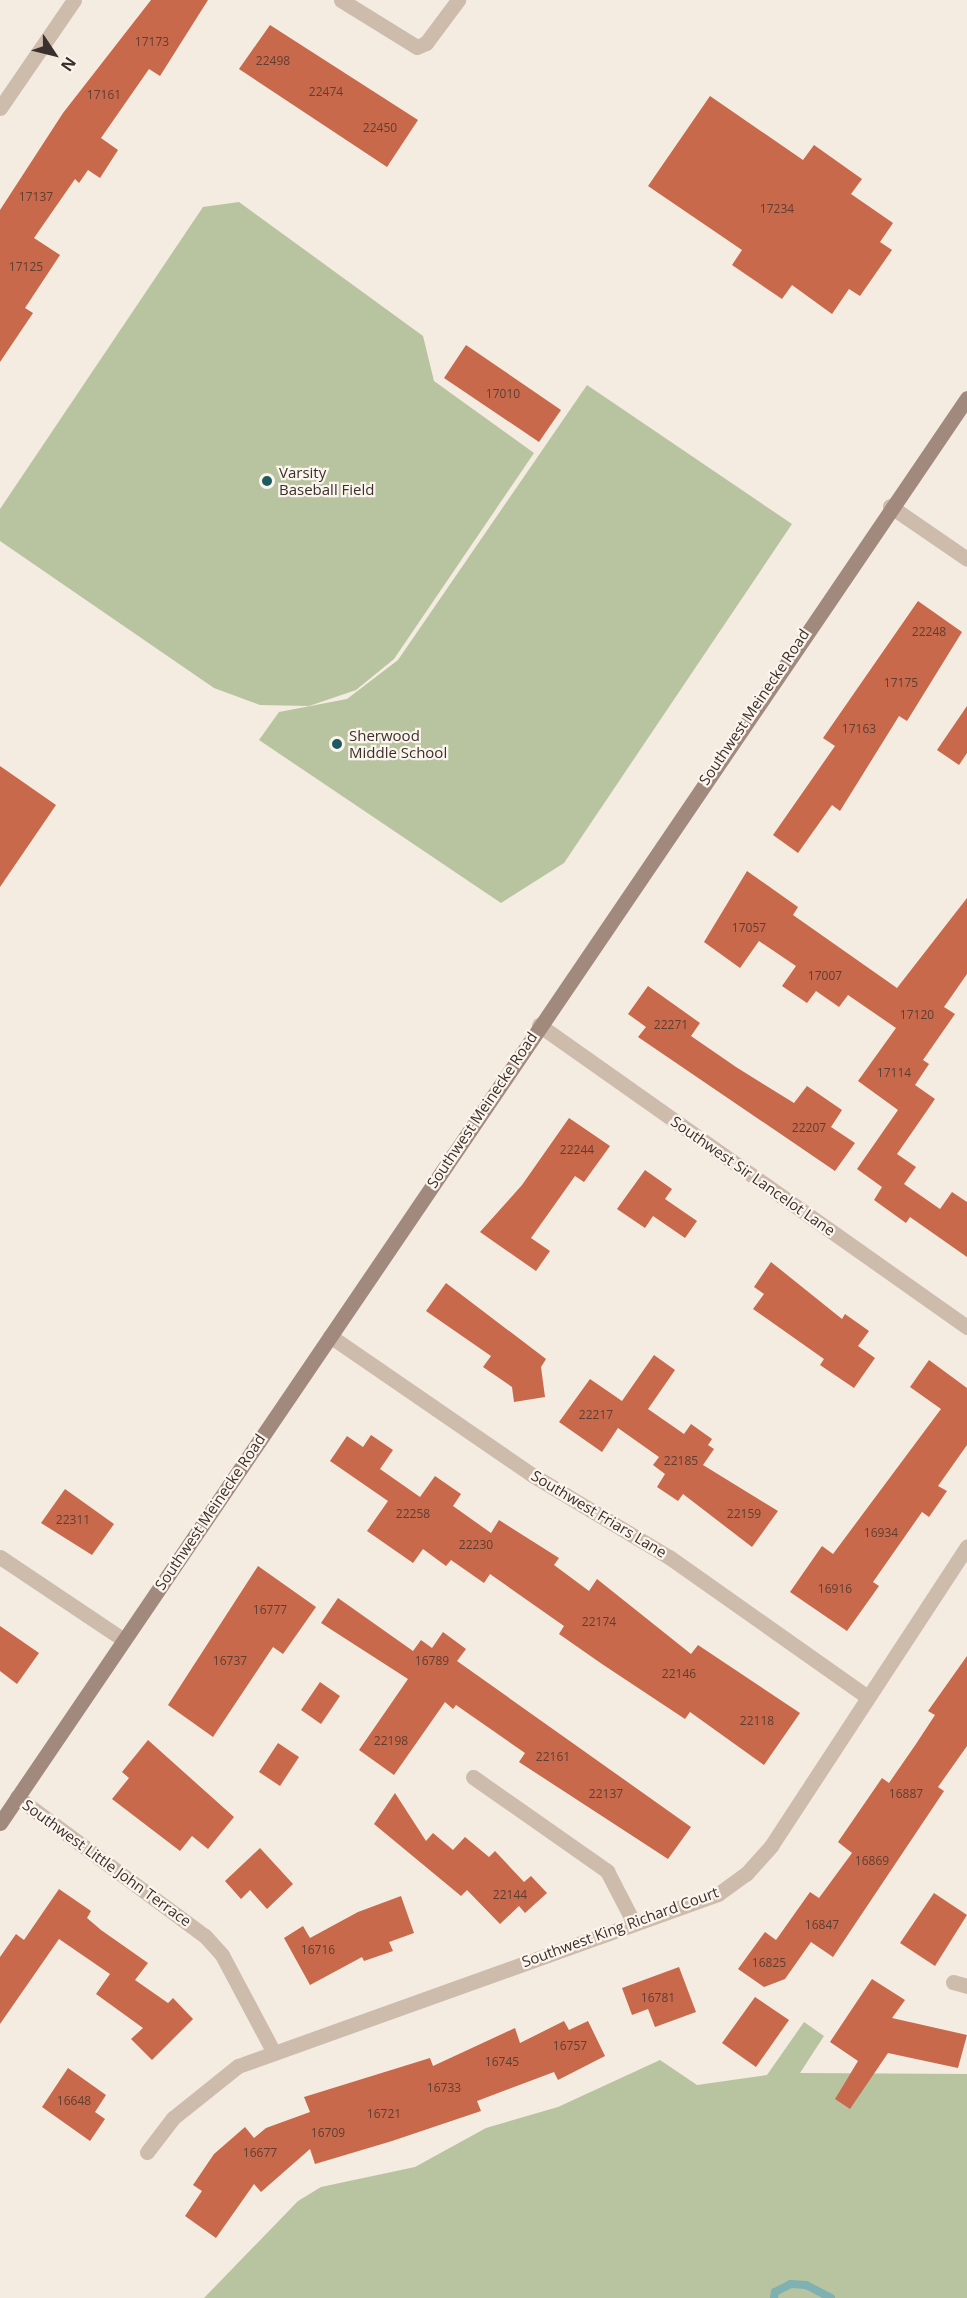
<!DOCTYPE html>
<style>
body{margin:0}
#map{position:relative;width:967px;height:2298px;overflow:hidden;background:#f4ebe1;font-family:"Open Sans",sans-serif}
div>[style]{position:absolute}
[style*='--x']{left:calc(var(--x)*1px);top:calc(var(--y)*1px);width:calc(var(--w)*1px);rotate:calc(var(--a)*1deg)}
.green>*{inset:0;background:#b8c4a0}
.stream>*{height:8px;margin:-4px;padding:0 4px;transform-origin:4px;border-radius:4px;background:#7fb0b2}
.building>*{inset:0;background:#c8694b}
.minor>*{height:15px;margin:-7.5px;padding:0 7.5px;transform-origin:7.5px;border-radius:7.5px;background:#cdbbac}
.secondary>*{height:15px;margin:-7.5px;padding:0 7.5px;transform-origin:7.5px;border-radius:7.5px;background:#a18a7d}
.dots>*{width:16px;height:16px;translate:-50% -50%;box-sizing:border-box;border:3px solid #fbf5ee;border-radius:50%}
span{translate:-50% -50%;white-space:nowrap;text-align:center;line-height:1.15;-webkit-text-stroke:4.5px #fbf5ee;paint-order:stroke}
.number-label{font-size:12px;color:#5e3e33}
.number-label span{-webkit-text-stroke-width:0}
.poi-label{font-size:15px;color:#3b302b}
.left{translate:0 -50%;text-align:left}
.street-label{font-size:15px;color:#3b302b}
.north{position:absolute;left:24px;top:24px;width:60px;height:60px;-webkit-text-stroke:4px #fbf5ee;paint-order:stroke;rotate:125deg;font-size:16px;font-weight:700;line-height:24px;text-align:center;color:#3b302b}
.north::after{content:'';display:block;margin:auto;width:21px;height:27px;background:#3b302b;clip-path:polygon(50% 0,100% 100%,50% 72%,0 100%)}
</style>
<div id="map">
<div class="green">
<i style="clip-path:polygon(239px 202px,423px 336px,434px 381px,534px 453px,394px 659px,356px 690px,309px 706px,260px 705px,214px 688px,0 541px,0 509px,203px 207px)"></i>
<i style="clip-path:polygon(587px 385px,792px 524px,564px 863px,501px 903px,259px 740px,279px 712px,347px 699px,398px 660px)"></i>
<i style="clip-path:polygon(804px 2022px,824px 2036px,800px 2073px,967px 2074px,967px 2298px,204px 2298px,298px 2201px,321px 2187px,415px 2167px,486px 2128px,558px 2107px,660px 2060px,697px 2085px,767px 2075px)"></i>
</div>
<div class="stream">
<i style="--x:774;--y:2298;--w:6;--a:-81"></i>
<i style="--x:775;--y:2292;--w:18;--a:-27"></i>
<i style="--x:791;--y:2284;--w:15;--a:4"></i>
<i style="--x:806;--y:2285;--w:28;--a:27"></i>
</div>
<div class="building">
<i style="clip-path:polygon(151px 0,208px 0,160px 76px,149px 69px,101px 138px,118px 150px,100px 178px,88px 170px,79px 183px,75px 179px,34px 238px,60px 255px,25px 308px,33px 313px,0 362px,0 210px,63px 113px)"></i>
<i style="clip-path:polygon(270px 25px,418px 120px,387px 167px,239px 69px)"></i>
<i style="clip-path:polygon(710px 96px,803px 160px,814px 145px,862px 179px,851px 194px,893px 223px,880px 242px,892px 250px,860px 296px,849px 289px,832px 314px,792px 285px,782px 299px,732px 265px,742px 250px,648px 186px)"></i>
<i style="clip-path:polygon(466px 345px,561px 410px,539px 442px,444px 378px)"></i>
<i style="clip-path:polygon(918px 601px,962px 632px,907px 721px,899px 716px,840px 811px,832px 805px,798px 853px,773px 835px,835px 746px,823px 738px)"></i>
<i style="clip-path:polygon(967px 706px,967px 753px,959px 765px,937px 750px)"></i>
<i style="clip-path:polygon(0 766px,56px 805px,0 887px)"></i>
<i style="clip-path:polygon(747px 871px,798px 907px,793px 915px,897px 988px,967px 898px,967px 974px,944px 1007px,955px 1014px,923px 1060px,929px 1064px,915px 1085px,935px 1099px,897px 1154px,916px 1167px,904px 1184px,940px 1209px,952px 1192px,967px 1202px,967px 1257px,910px 1217px,906px 1223px,874px 1200px,882px 1187px,857px 1169px,898px 1110px,858px 1081px,896px 1028px,848px 995px,839px 1007px,816px 991px,807px 1003px,782px 986px,796px 966px,759px 941px,740px 968px,704px 942px)"></i>
<i style="clip-path:polygon(648px 986px,700px 1023px,691px 1036px,736px 1067px,794px 1103px,807px 1086px,842px 1110px,831px 1127px,855px 1143px,835px 1171px,638px 1037px,646px 1027px,628px 1014px)"></i>
<i style="clip-path:polygon(569px 1118px,610px 1146px,584px 1182px,575px 1176px,531px 1238px,550px 1251px,536px 1271px,480px 1232px,522px 1185px)"></i>
<i style="clip-path:polygon(645px 1170px,672px 1189px,665px 1199px,697px 1221px,685px 1238px,653px 1216px,645px 1228px,617px 1209px)"></i>
<i style="clip-path:polygon(771px 1262px,842px 1319px,845px 1314px,869px 1331px,858px 1346px,875px 1358px,854px 1388px,820px 1365px,824px 1359px,753px 1309px,764px 1294px,754px 1287px)"></i>
<i style="clip-path:polygon(446px 1283px,546px 1359px,541px 1367px,545px 1397px,514px 1402px,512px 1387px,483px 1367px,491px 1356px,426px 1311px)"></i>
<i style="clip-path:polygon(654px 1355px,675px 1370px,648px 1409px,684px 1434px,691px 1424px,712px 1439px,708px 1445px,714px 1449px,703px 1465px,778px 1511px,752px 1547px,683px 1494px,678px 1501px,657px 1487px,665px 1474px,653px 1465px,659px 1457px,618px 1428px,602px 1452px,559px 1422px,590px 1379px,622px 1401px)"></i>
<i style="clip-path:polygon(929px 1360px,967px 1388px,967px 1445px,938px 1486px,947px 1491px,929px 1517px,922px 1512px,873px 1582px,879px 1586px,847px 1631px,790px 1592px,822px 1546px,833px 1554px,941px 1409px,910px 1387px)"></i>
<i style="clip-path:polygon(371px 1435px,393px 1450px,380px 1469px,420px 1497px,435px 1476px,461px 1494px,453px 1506px,491px 1533px,499px 1520px,559px 1558px,554px 1565px,589px 1591px,597px 1579px,691px 1654px,698px 1645px,800px 1713px,764px 1765px,690px 1712px,685px 1719px,602px 1664px,559px 1634px,564px 1626px,490px 1574px,484px 1583px,451px 1560px,446px 1566px,423px 1549px,413px 1563px,367px 1531px,388px 1501px,330px 1461px,347px 1436px,363px 1447px)"></i>
<i style="clip-path:polygon(65px 1489px,114px 1524px,92px 1555px,41px 1523px)"></i>
<i style="clip-path:polygon(258px 1566px,316px 1607px,283px 1654px,273px 1647px,213px 1737px,168px 1705px)"></i>
<i style="clip-path:polygon(338px 1598px,413px 1651px,421px 1640px,432px 1648px,443px 1632px,466px 1649px,457px 1661px,691px 1827px,668px 1859px,519px 1762px,525px 1753px,456px 1705px,453px 1709px,445px 1702px,394px 1775px,359px 1750px,408px 1679px,321px 1623px)"></i>
<i style="clip-path:polygon(0 1626px,39px 1653px,17px 1684px,0 1671px)"></i>
<i style="clip-path:polygon(967px 1656px,967px 1746px,938px 1787px,944px 1791px,833px 1957px,811px 1942px,785px 1979px,764px 1987px,738px 1969px,765px 1932px,776px 1940px,810px 1892px,819px 1898px,852px 1853px,838px 1842px,882px 1778px,889px 1783px,916px 1744px,935px 1715px,928px 1711px)"></i>
<i style="clip-path:polygon(320px 1682px,340px 1696px,321px 1724px,301px 1710px)"></i>
<i style="clip-path:polygon(148px 1740px,234px 1817px,208px 1849px,192px 1836px,180px 1851px,112px 1799px,129px 1778px,122px 1772px)"></i>
<i style="clip-path:polygon(278px 1743px,299px 1757px,280px 1786px,259px 1772px)"></i>
<i style="clip-path:polygon(395px 1793px,426px 1841px,433px 1833px,453px 1850px,465px 1837px,489px 1857px,495px 1851px,524px 1882px,531px 1876px,547px 1893px,525px 1913px,519px 1906px,500px 1924px,467px 1890px,461px 1896px,374px 1824px)"></i>
<i style="clip-path:polygon(260px 1848px,293px 1884px,267px 1909px,250px 1890px,241px 1899px,225px 1881px)"></i>
<i style="clip-path:polygon(59px 1889px,91px 1911px,87px 1918px,101px 1930px,148px 1963px,135px 1980px,168px 2003px,173px 1998px,193px 2019px,152px 2060px,131px 2039px,143px 2028px,96px 1994px,110px 1974px,59px 1939px,0 2024px,0 1957px,16px 1934px,24px 1940px)"></i>
<i style="clip-path:polygon(934px 1893px,967px 1915px,935px 1966px,900px 1943px)"></i>
<i style="clip-path:polygon(401px 1896px,414px 1933px,389px 1942px,393px 1951px,364px 1961px,362px 1957px,310px 1985px,284px 1938px,303px 1926px,310px 1938px,358px 1912px)"></i>
<i style="clip-path:polygon(679px 1967px,696px 2012px,655px 2027px,648px 2009px,632px 2015px,622px 1988px)"></i>
<i style="clip-path:polygon(872px 1979px,905px 2000px,892px 2018px,967px 2035px,958px 2068px,888px 2053px,850px 2109px,835px 2099px,858px 2061px,830px 2042px)"></i>
<i style="clip-path:polygon(755px 1997px,789px 2020px,756px 2067px,722px 2043px)"></i>
<i style="clip-path:polygon(564px 2021px,569px 2030px,588px 2021px,605px 2056px,558px 2080px,554px 2072px,477px 2101px,481px 2111px,392px 2141px,315px 2164px,310px 2149px,261px 2192px,254px 2184px,216px 2238px,185px 2216px,202px 2191px,193px 2185px,214px 2154px,245px 2127px,254px 2138px,266px 2128px,310px 2112px,304px 2097px,430px 2058px,433px 2066px,515px 2028px,520px 2043px)"></i>
<i style="clip-path:polygon(68px 2068px,106px 2095px,95px 2112px,105px 2119px,90px 2141px,42px 2107px)"></i>
</div>
<div class="minor">
<i style="--x:341;--y:0;--w:89;--a:31.7"></i>
<i style="--x:417;--y:47;--w:10;--a:-24"></i>
<i style="--x:426;--y:43;--w:54;--a:-53.3"></i>
<i style="--x:0;--y:108;--w:131;--a:-55.6"></i>
<i style="--x:890;--y:506;--w:93;--a:34.5"></i>
<i style="--x:539;--y:1025;--w:524;--a:35.21"></i>
<i style="--x:330;--y:1336;--w:247;--a:34.5"></i>
<i style="--x:534;--y:1476;--w:157;--a:31"></i>
<i style="--x:669;--y:1557;--w:241;--a:35.2"></i>
<i style="--x:0;--y:1557;--w:149;--a:33.8"></i>
<i style="--x:473;--y:1777;--w:164;--a:35"></i>
<i style="--x:607;--y:1871;--w:59;--a:62.6"></i>
<i style="--x:17;--y:1797;--w:234;--a:36.5"></i>
<i style="--x:205;--y:1936;--w:25;--a:48"></i>
<i style="--x:222;--y:1955;--w:109;--a:62"></i>
<i style="--x:953;--y:1982;--w:15;--a:16"></i>
<i style="--x:147;--y:2152;--w:43;--a:-52.6"></i>
<i style="--x:173;--y:2118;--w:83;--a:-38.7"></i>
<i style="--x:238;--y:2066;--w:510;--a:-19.71"></i>
<i style="--x:718;--y:1894;--w:34;--a:-36"></i>
<i style="--x:746;--y:1874;--w:38;--a:-48"></i>
<i style="--x:771;--y:1846;--w:358;--a:-56.8"></i>
</div>
<div class="secondary">
<i style="--x:0;--y:1823;--w:1722;--a:-55.84"></i>
</div>
<div class="dots">
<i style="left:267px;top:481px;background:#1f5a5e"></i>
<i style="left:337px;top:744px;background:#1f5a5e"></i>
</div>
<div class="number-label">
<span style="left:152px;top:42px">17173</span>
<span style="left:273px;top:61px">22498</span>
<span style="left:326px;top:92px">22474</span>
<span style="left:104px;top:95px">17161</span>
<span style="left:380px;top:128px">22450</span>
<span style="left:36px;top:197px">17137</span>
<span style="left:777px;top:209px">17234</span>
<span style="left:26px;top:267px">17125</span>
<span style="left:503px;top:394px">17010</span>
<span style="left:929px;top:632px">22248</span>
<span style="left:901px;top:683px">17175</span>
<span style="left:859px;top:729px">17163</span>
<span style="left:749px;top:928px">17057</span>
<span style="left:825px;top:976px">17007</span>
<span style="left:917px;top:1015px">17120</span>
<span style="left:671px;top:1025px">22271</span>
<span style="left:894px;top:1073px">17114</span>
<span style="left:809px;top:1128px">22207</span>
<span style="left:577px;top:1150px">22244</span>
<span style="left:596px;top:1415px">22217</span>
<span style="left:681px;top:1461px">22185</span>
<span style="left:413px;top:1514px">22258</span>
<span style="left:744px;top:1514px">22159</span>
<span style="left:73px;top:1520px">22311</span>
<span style="left:881px;top:1533px">16934</span>
<span style="left:476px;top:1545px">22230</span>
<span style="left:835px;top:1589px">16916</span>
<span style="left:270px;top:1610px">16777</span>
<span style="left:599px;top:1622px">22174</span>
<span style="left:230px;top:1661px">16737</span>
<span style="left:432px;top:1661px">16789</span>
<span style="left:679px;top:1674px">22146</span>
<span style="left:757px;top:1721px">22118</span>
<span style="left:391px;top:1741px">22198</span>
<span style="left:553px;top:1757px">22161</span>
<span style="left:606px;top:1794px">22137</span>
<span style="left:906px;top:1794px">16887</span>
<span style="left:872px;top:1861px">16869</span>
<span style="left:510px;top:1895px">22144</span>
<span style="left:822px;top:1925px">16847</span>
<span style="left:318px;top:1950px">16716</span>
<span style="left:769px;top:1963px">16825</span>
<span style="left:658px;top:1998px">16781</span>
<span style="left:570px;top:2046px">16757</span>
<span style="left:502px;top:2062px">16745</span>
<span style="left:444px;top:2088px">16733</span>
<span style="left:74px;top:2101px">16648</span>
<span style="left:384px;top:2114px">16721</span>
<span style="left:328px;top:2133px">16709</span>
<span style="left:260px;top:2153px">16677</span>
</div>
<div class="poi-label">
<span class="left" style="left:279px;top:481px">Varsity<br>Baseball Field</span>
<span class="left" style="left:349px;top:744px">Sherwood<br>Middle School</span>
</div>
<div class="street-label">
<span style="left:754px;top:707px;rotate:-56deg">Southwest Meinecke Road</span>
<span style="left:482px;top:1110px;rotate:-56deg">Southwest Meinecke Road</span>
<span style="left:753px;top:1176px;rotate:35deg">Southwest Sir Lancelot Lane</span>
<span style="left:210px;top:1512px;rotate:-56deg">Southwest Meinecke Road</span>
<span style="left:599px;top:1514px;rotate:31deg">Southwest Friars Lane</span>
<span style="left:107px;top:1863px;rotate:36deg">Southwest Little John Terrace</span>
<span style="left:620px;top:1927px;rotate:-20deg">Southwest King Richard Court</span>
</div>
<div class="north">N</div>
</div>
